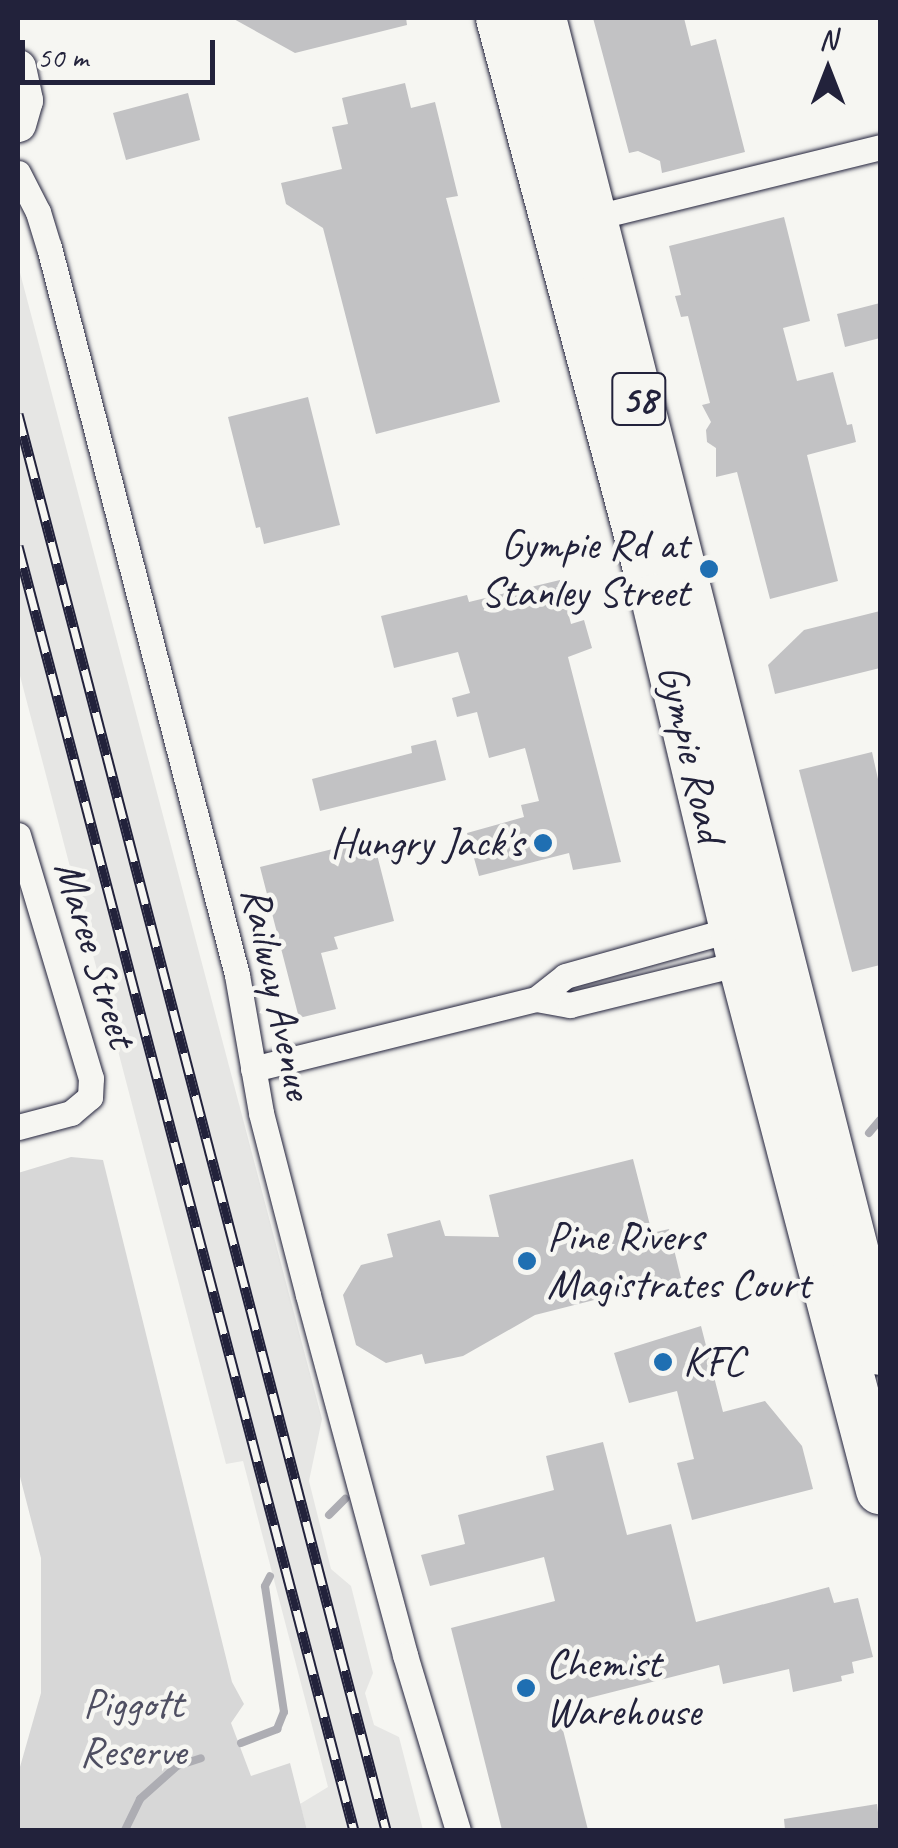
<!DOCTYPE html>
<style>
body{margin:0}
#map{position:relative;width:898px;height:1848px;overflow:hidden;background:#f6f6f2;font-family:Caveat,sans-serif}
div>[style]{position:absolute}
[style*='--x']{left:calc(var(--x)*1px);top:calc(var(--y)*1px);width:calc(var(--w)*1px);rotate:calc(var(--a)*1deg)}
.built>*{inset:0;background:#e6e6e4}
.green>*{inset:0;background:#d7d7d7}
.stream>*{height:8px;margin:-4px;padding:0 4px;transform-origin:4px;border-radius:4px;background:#adadb3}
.building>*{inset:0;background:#c2c2c4}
.roads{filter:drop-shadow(0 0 2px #22223b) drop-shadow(0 0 2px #22223b)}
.street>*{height:25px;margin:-12.5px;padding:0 12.5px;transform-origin:12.5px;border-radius:12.5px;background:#f6f6f2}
.secondary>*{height:35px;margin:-17.5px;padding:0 17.5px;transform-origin:17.5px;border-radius:17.5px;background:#f6f6f2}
.highway>*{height:48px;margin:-24px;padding:0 24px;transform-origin:24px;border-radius:24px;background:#f6f6f2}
.rail>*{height:11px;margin-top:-5.5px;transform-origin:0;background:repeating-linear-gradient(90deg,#f6f6f2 0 22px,#22223b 0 44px);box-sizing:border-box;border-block:2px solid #22223b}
.dots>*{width:28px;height:28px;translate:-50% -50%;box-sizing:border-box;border:5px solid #f6f6f2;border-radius:50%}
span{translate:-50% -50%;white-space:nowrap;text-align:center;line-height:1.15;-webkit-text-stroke:9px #f6f6f2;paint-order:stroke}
.shield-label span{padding:2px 8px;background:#f6f6f2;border:2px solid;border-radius:8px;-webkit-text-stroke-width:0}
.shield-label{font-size:40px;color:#22223b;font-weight:700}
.poi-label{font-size:42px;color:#22223b}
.right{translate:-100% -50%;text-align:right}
.left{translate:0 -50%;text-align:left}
.street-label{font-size:42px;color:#22223b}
.park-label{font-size:42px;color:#4f4f62}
.frame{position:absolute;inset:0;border:20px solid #22223b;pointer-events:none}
.north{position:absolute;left:778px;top:20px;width:100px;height:100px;-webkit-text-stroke:8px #f6f6f2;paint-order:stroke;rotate:0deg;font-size:28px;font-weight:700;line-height:40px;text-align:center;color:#22223b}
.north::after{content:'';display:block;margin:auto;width:35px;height:45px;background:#22223b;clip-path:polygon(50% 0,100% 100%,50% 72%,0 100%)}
.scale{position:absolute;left:20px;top:40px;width:195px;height:45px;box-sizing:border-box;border:5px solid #22223b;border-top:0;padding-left:12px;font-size:30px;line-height:35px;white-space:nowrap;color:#22223b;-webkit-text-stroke:8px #f6f6f2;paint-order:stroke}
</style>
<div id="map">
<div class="built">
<i style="clip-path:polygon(18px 265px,322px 1419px,309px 1481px,331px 1569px,351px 1586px,373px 1673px,365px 1693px,374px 1725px,399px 1737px,423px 1830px,307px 1830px,300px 1804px,328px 1787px,243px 1461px,226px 1464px,18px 668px)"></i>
</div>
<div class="green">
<i style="clip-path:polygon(71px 1157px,103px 1160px,232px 1682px,244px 1704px,231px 1723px,251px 1776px,290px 1763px,307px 1830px,18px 1830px,18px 1774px,41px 1693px,41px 1558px,18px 1469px,18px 1173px)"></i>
</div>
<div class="stream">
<i style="--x:869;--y:1133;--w:17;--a:-50"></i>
<i style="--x:329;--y:1515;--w:23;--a:-45"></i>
<i style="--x:241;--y:1743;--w:39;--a:-21"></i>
<i style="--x:277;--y:1729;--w:18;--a:-68"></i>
<i style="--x:284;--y:1712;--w:127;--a:-98.6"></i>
<i style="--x:265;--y:1586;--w:11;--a:-63"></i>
<i style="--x:125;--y:1830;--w:34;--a:-64"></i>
<i style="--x:140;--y:1799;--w:50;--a:-41.7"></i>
<i style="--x:177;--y:1766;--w:25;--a:-18"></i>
</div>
<div class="building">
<i style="clip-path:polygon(232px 18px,406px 18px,407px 25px,295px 53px)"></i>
<i style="clip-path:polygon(593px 18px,684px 18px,691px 46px,716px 39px,745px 152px,662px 173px,660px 161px,638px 151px,629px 153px)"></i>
<i style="clip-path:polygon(405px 83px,411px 108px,435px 102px,458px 196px,446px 198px,500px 402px,376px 434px,323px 228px,286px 204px,281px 183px,342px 169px,332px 127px,348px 124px,342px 98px)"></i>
<i style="clip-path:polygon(188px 93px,200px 140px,126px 160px,113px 113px)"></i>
<i style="clip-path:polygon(784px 217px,810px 321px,783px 328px,797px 381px,833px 372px,847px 425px,852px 424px,856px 442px,807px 455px,838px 581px,770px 599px,737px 472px,716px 477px,716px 448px,707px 442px,706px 430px,711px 422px,702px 405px,710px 403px,688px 316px,681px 317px,675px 296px,681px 295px,669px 246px)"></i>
<i style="clip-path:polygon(880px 303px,880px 338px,845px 347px,837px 314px)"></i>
<i style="clip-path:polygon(308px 397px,340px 525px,264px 544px,260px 527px,256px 528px,228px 417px)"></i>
<i style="clip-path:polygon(560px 580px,571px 624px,584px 620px,592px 648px,568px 657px,621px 862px,573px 870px,569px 853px,479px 876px,467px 833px,524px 817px,521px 805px,539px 801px,525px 748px,489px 758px,477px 712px,457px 717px,452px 698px,470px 693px,458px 652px,394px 668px,381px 616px,467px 595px,469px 602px)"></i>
<i style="clip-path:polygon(880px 611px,880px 668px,775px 694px,768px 665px,804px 630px)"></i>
<i style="clip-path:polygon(436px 740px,446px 780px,320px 811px,312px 779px,412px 753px,411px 746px)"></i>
<i style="clip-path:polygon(872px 752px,880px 788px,880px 965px,852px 972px,799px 770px)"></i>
<i style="clip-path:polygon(373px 839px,394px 921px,334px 937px,338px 949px,321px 953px,336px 1009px,299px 1018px,260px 867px)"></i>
<i style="clip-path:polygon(633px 1159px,652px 1233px,669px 1229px,681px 1278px,535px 1315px,463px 1356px,425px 1364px,422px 1354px,386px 1363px,356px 1345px,343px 1295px,361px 1265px,393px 1257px,387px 1234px,440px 1220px,445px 1236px,499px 1237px,489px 1195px)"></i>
<i style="clip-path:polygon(701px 1326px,723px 1412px,765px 1401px,802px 1446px,813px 1489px,692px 1520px,677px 1463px,694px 1459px,677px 1391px,629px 1403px,614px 1353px)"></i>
<i style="clip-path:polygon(603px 1442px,627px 1535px,671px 1524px,696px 1622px,829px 1587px,834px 1603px,858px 1598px,873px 1657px,852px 1662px,854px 1673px,841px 1676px,842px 1681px,793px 1692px,789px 1669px,723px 1684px,719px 1665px,577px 1701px,581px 1721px,562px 1726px,588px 1830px,502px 1830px,451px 1628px,555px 1601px,544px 1557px,430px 1586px,421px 1555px,465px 1544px,458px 1515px,554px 1490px,546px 1456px)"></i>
<i style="clip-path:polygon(877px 1804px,880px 1830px,785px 1830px,784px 1819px)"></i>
</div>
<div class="roads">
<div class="street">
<i style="--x:18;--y:173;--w:44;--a:62.9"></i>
<i style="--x:38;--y:212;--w:37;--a:73"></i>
<i style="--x:49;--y:247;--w:752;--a:75.52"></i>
<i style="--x:237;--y:975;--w:140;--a:80.1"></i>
<i style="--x:261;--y:1113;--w:188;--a:75.5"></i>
<i style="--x:308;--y:1295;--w:373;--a:74.9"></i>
<i style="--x:405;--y:1655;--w:183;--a:73.2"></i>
<i style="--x:592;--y:218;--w:297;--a:-13.8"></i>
<i style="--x:18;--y:835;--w:254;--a:73.3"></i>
<i style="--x:91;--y:1078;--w:19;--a:93"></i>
<i style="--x:90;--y:1097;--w:25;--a:140"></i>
<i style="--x:71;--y:1113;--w:55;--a:165.2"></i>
<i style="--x:536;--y:999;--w:37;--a:-38"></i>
<i style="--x:565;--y:976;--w:183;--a:-15.6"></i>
<i style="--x:253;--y:1069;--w:292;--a:-13.9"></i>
<i style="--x:536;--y:999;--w:35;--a:10"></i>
<i style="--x:570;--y:1005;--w:184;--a:-13.8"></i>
</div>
<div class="secondary">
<i style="--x:18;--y:67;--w:34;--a:78"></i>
<i style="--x:25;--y:100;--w:25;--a:106"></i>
</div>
<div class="highway">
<i style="--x:500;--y:18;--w:600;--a:75.04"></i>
<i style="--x:655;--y:598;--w:375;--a:76.6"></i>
<i style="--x:742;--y:963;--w:545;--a:75.33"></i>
<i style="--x:542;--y:18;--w:1375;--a:75.77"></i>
</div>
</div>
<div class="rail">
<i style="--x:18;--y:414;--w:1463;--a:75.43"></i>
<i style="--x:18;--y:546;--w:1327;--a:75.34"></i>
</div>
<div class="dots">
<i style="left:709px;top:569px;background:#1f6fb2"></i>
<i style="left:543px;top:843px;background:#1f6fb2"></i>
<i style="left:527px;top:1261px;background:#1f6fb2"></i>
<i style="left:663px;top:1362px;background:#1f6fb2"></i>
<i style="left:526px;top:1688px;background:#1f6fb2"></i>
</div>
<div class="shield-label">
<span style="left:639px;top:399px">58</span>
</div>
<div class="poi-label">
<span class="right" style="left:689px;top:569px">Gympie Rd at<br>Stanley Street</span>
<span class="right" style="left:523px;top:843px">Hungry Jack's</span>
<span class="left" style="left:547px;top:1261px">Pine Rivers<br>Magistrates Court</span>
<span class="left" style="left:683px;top:1362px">KFC</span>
<span class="left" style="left:546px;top:1688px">Chemist<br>Warehouse</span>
</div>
<div class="street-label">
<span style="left:691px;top:753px;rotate:77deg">Gympie Road</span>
<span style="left:95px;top:954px;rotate:73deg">Maree Street</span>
<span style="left:277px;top:993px;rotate:78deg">Railway Avenue</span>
</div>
<div class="park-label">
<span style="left:133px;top:1728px">Piggott<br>Reserve</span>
</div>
<div class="frame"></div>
<div class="north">N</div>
<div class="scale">50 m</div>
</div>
